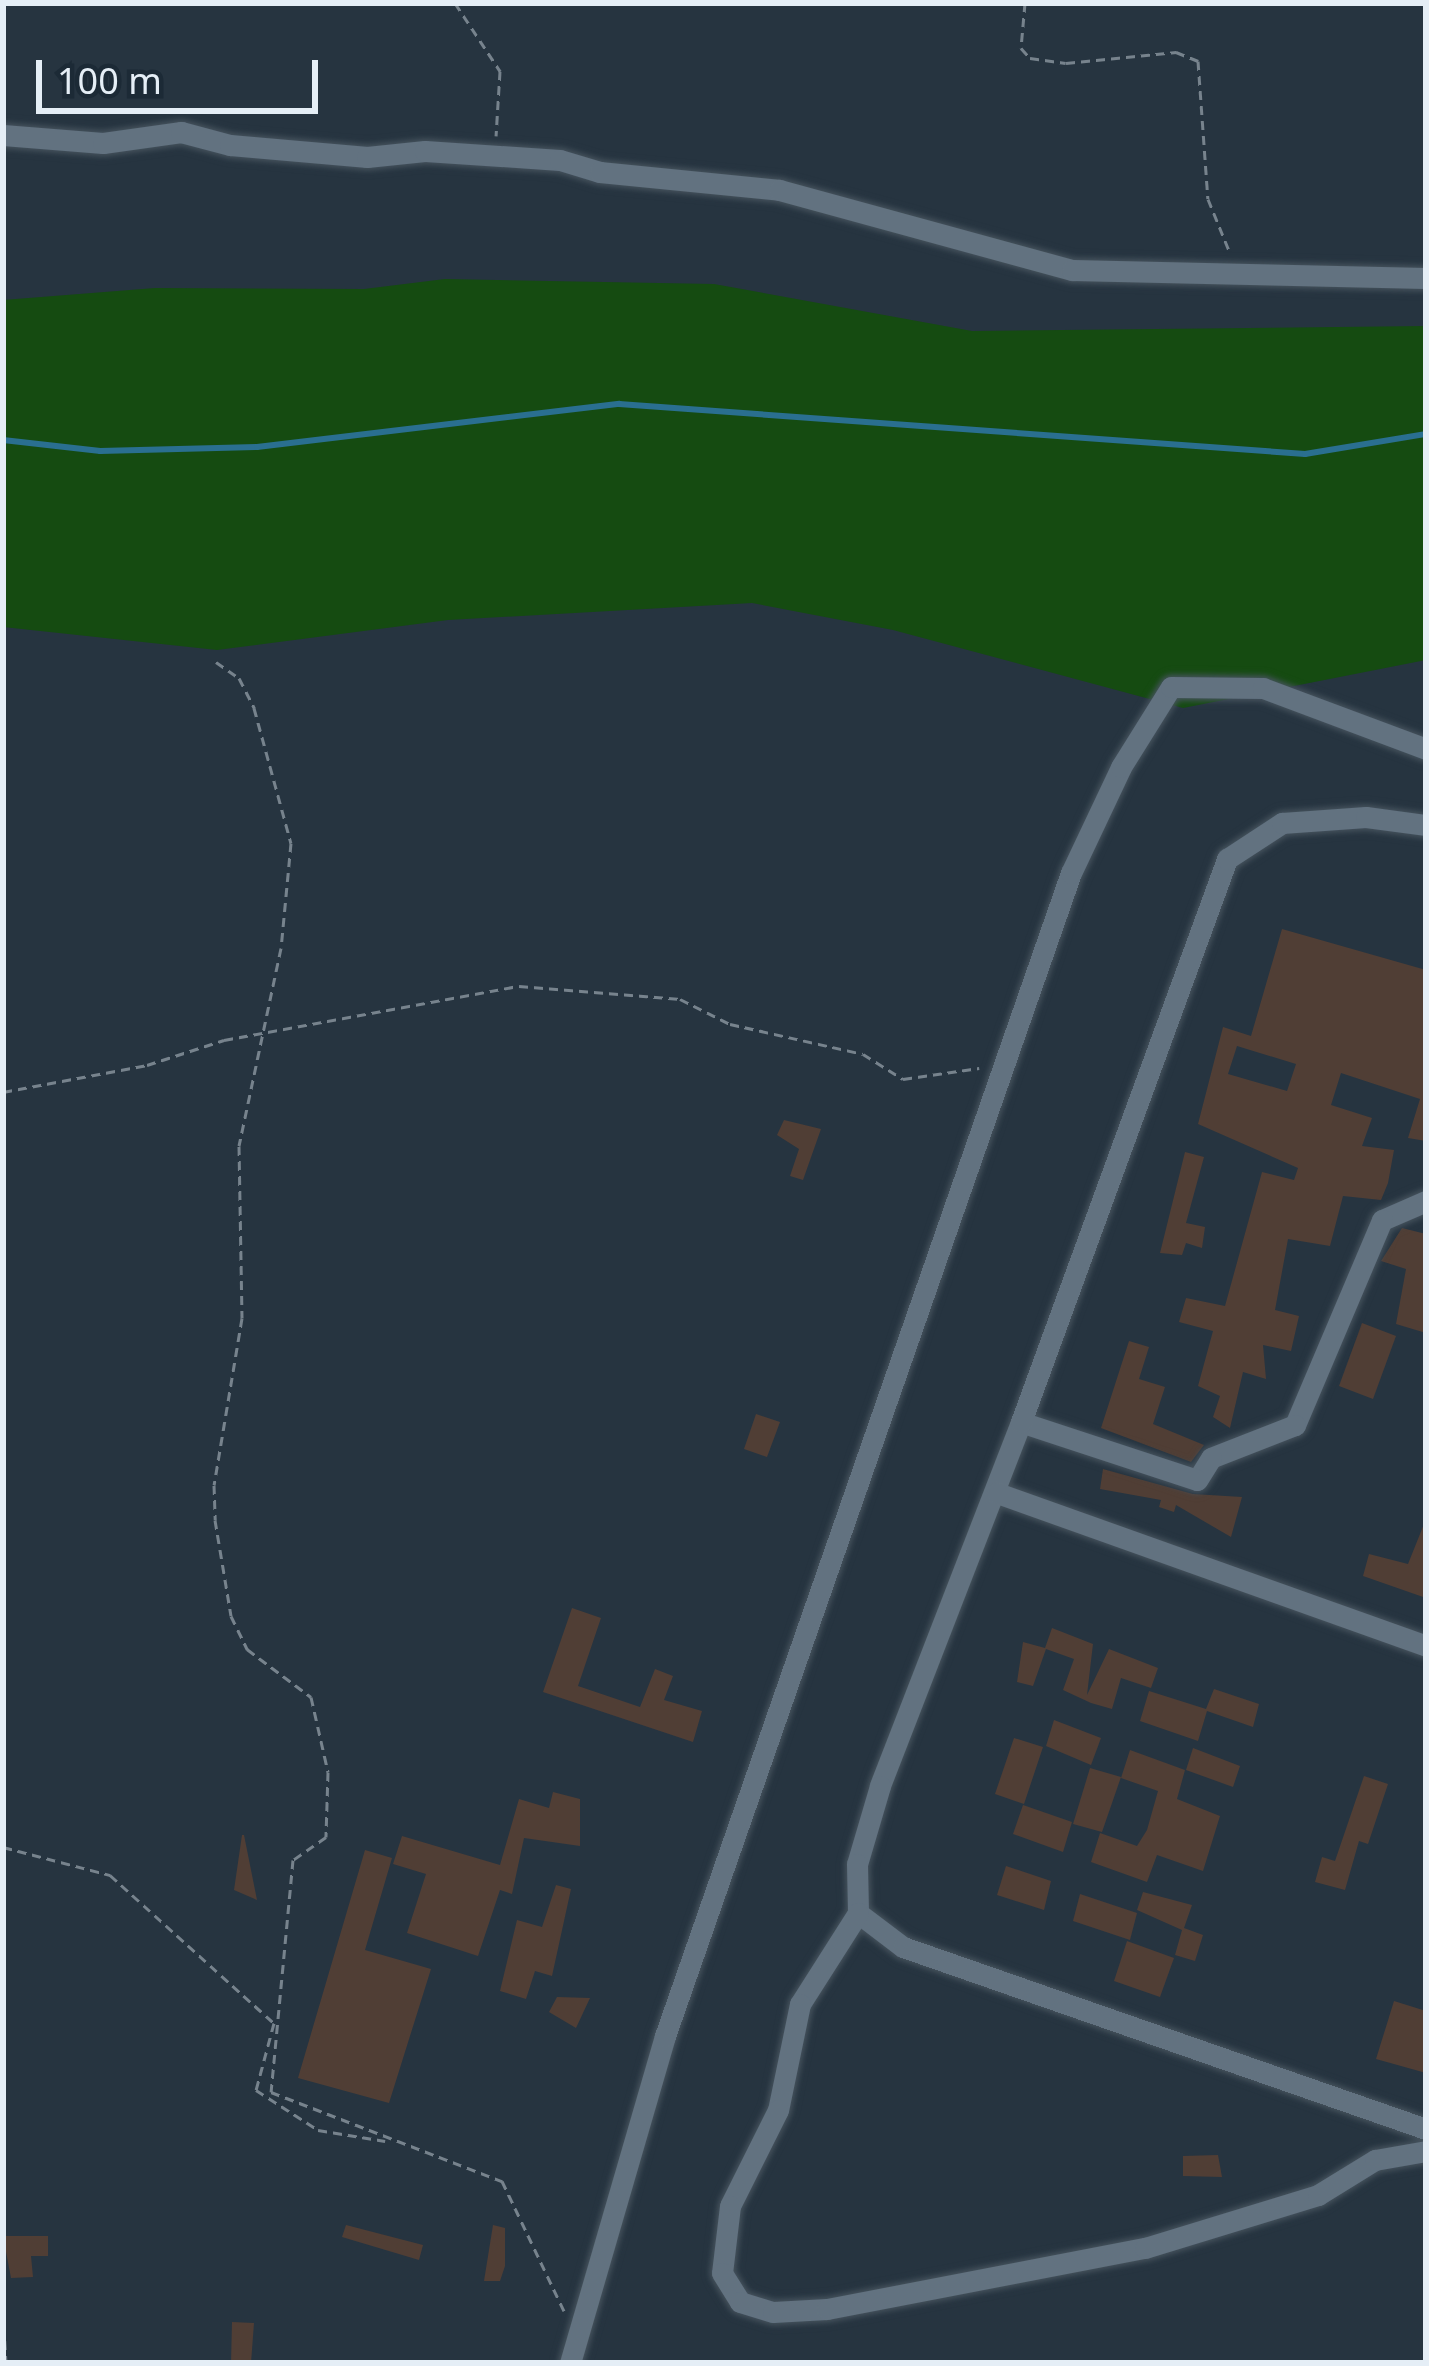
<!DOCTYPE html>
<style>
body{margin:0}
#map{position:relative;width:1429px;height:2366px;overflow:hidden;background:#263440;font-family:"Noto Sans",sans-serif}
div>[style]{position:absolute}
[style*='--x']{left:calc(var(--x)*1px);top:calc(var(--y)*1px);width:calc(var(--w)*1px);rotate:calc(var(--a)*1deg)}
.green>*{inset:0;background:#154b11}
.stream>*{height:6px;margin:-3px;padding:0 3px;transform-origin:3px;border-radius:3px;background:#2a6f90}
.building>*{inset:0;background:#503e35}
.path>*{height:3px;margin-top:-1.5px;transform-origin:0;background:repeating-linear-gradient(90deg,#77838d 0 9px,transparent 0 15px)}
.roads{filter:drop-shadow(0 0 3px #46535d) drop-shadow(0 0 3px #46535d)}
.street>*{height:21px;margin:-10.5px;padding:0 10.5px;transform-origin:10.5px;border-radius:10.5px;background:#627280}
span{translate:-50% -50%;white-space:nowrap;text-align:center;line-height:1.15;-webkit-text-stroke:10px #1c2a36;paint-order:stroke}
.frame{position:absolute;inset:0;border:6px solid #e5eef6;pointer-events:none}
.scale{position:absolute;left:36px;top:60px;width:282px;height:54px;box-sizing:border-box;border:6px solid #e5eef6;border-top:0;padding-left:15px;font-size:36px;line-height:42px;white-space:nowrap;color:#e5eef6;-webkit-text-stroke:9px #1c2a36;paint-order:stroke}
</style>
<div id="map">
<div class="green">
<i style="clip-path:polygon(445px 279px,714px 284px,972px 331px,1426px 326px,1426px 660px,1183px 708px,893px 630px,752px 603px,448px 620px,217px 650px,3px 627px,3px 300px,155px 288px,364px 289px)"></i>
</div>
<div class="stream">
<i style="--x:3;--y:440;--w:98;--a:6.5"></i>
<i style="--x:100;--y:451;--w:157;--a:-1.5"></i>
<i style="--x:257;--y:447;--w:365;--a:-6.8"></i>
<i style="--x:619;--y:404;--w:688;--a:4.17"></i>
<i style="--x:1305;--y:454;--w:123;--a:-9.4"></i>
</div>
<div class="building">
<i style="clip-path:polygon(evenodd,1282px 929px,1426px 970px,1426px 1141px,1408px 1138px,1420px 1099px,1341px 1073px,1331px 1105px,1372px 1118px,1362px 1146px,1394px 1150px,1388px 1183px,1381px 1200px,1343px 1196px,1330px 1246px,1288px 1239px,1275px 1310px,1299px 1316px,1291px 1351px,1263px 1345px,1266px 1379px,1243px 1372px,1230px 1428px,1213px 1417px,1220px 1396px,1198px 1386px,1213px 1331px,1179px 1322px,1186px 1298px,1225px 1306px,1262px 1172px,1294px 1180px,1298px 1168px,1198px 1124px,1223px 1027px,1251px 1036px,1282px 929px,1237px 1046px,1296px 1064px,1287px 1091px,1228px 1074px,1237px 1046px)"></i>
<i style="clip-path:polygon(784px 1120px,821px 1129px,803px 1180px,790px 1176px,799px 1149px,777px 1135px)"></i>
<i style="clip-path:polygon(1185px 1152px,1204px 1157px,1186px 1223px,1205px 1227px,1202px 1248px,1186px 1243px,1182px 1255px,1160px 1253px)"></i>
<i style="clip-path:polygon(1402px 1228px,1426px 1234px,1426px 1333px,1396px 1324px,1406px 1269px,1381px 1261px)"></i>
<i style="clip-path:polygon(1362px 1323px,1396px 1336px,1373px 1399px,1339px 1386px)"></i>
<i style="clip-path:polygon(1129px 1341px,1149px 1347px,1139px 1379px,1165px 1387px,1153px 1424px,1204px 1445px,1191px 1462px,1101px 1428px)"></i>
<i style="clip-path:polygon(756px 1414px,780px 1422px,767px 1457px,744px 1449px)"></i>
<i style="clip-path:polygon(1103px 1469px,1193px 1494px,1242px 1497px,1231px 1537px,1176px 1505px,1174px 1512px,1159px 1507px,1161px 1500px,1100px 1489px)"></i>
<i style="clip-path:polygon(1426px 1519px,1426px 1598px,1363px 1576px,1369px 1554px,1408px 1564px)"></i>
<i style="clip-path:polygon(572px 1608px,601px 1618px,578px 1686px,640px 1707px,655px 1669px,673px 1676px,664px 1700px,702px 1711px,693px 1742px,543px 1692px)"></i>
<i style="clip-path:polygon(1052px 1628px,1093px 1644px,1087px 1695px,1109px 1649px,1158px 1668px,1151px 1688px,1121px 1678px,1112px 1709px,1091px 1703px,1063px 1690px,1074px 1659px,1046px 1649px,1033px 1686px,1017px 1682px,1023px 1642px,1045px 1648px)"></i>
<i style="clip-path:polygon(1214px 1689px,1259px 1704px,1253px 1727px,1207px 1711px,1198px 1741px,1140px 1721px,1149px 1691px,1206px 1709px)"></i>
<i style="clip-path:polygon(1054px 1720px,1101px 1738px,1091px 1765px,1046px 1746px)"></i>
<i style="clip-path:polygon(1014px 1738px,1043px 1747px,1024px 1804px,995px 1794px)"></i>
<i style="clip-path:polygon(1193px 1748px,1240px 1766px,1233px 1787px,1186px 1770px)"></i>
<i style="clip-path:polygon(1130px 1750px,1185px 1770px,1177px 1799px,1220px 1816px,1203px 1871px,1157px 1855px,1147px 1882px,1091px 1862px,1100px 1833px,1137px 1846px,1147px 1830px,1158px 1791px,1121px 1778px)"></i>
<i style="clip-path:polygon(1090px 1768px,1121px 1777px,1102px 1832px,1073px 1824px)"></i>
<i style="clip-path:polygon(1364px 1776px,1388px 1784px,1368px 1844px,1359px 1841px,1345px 1890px,1315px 1882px,1322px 1857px,1335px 1861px)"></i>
<i style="clip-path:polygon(553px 1792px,580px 1799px,580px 1846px,524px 1838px,512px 1894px,500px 1890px,478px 1956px,407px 1933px,426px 1874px,393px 1864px,402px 1836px,500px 1865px,519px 1799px,549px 1808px)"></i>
<i style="clip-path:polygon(1023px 1805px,1072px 1822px,1063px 1852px,1013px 1834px)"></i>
<i style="clip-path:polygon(242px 1835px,244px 1835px,257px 1900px,234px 1890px)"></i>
<i style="clip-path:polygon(365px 1850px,392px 1858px,365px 1950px,431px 1969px,389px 2103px,298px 2078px)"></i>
<i style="clip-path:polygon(1006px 1866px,1051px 1881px,1044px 1910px,997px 1895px)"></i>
<i style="clip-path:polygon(556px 1885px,571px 1889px,552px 1976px,535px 1971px,526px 1999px,500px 1991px,517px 1920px,542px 1927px)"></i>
<i style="clip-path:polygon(1143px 1892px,1192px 1905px,1184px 1928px,1203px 1935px,1195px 1961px,1175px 1955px,1182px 1930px,1137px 1910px)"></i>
<i style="clip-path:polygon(1080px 1894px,1137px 1913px,1130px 1940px,1073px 1921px)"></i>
<i style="clip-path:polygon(1127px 1941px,1174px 1958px,1160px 1997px,1114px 1981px)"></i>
<i style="clip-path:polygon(557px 1997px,590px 1998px,576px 2028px,549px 2012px)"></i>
<i style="clip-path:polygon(1394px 2001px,1426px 2011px,1426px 2073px,1376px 2059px)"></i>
<i style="clip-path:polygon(1218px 2155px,1222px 2177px,1183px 2176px,1183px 2156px)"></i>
<i style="clip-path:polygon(346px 2225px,423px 2245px,419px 2260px,342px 2237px)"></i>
<i style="clip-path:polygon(493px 2225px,505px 2228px,505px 2266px,500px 2281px,484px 2281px)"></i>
<i style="clip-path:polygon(3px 2236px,48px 2236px,48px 2256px,31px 2256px,33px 2277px,11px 2278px)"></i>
<i style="clip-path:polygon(232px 2322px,254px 2323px,251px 2363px,231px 2363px)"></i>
</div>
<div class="path">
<i style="--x:455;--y:3;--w:82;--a:56.5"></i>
<i style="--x:500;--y:71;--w:65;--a:93.5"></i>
<i style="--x:1025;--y:3;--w:45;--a:95.1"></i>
<i style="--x:1021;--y:48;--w:13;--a:48"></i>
<i style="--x:1030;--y:58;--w:36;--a:8"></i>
<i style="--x:1066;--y:63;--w:111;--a:-5.7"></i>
<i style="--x:1176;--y:52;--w:24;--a:22"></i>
<i style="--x:1198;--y:61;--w:138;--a:85.9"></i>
<i style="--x:1208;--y:199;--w:58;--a:67.8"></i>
<i style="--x:216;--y:662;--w:28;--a:35"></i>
<i style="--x:239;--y:678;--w:34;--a:63"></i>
<i style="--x:254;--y:708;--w:140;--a:74.7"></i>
<i style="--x:291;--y:843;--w:105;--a:95.4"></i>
<i style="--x:281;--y:948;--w:202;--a:102"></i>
<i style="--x:239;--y:1146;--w:172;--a:89"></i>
<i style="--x:242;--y:1318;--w:169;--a:99.5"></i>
<i style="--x:214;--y:1485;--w:35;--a:88"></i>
<i style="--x:215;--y:1520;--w:97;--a:80.5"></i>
<i style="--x:231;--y:1616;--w:37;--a:64"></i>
<i style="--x:247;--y:1649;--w:80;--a:36.9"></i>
<i style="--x:311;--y:1697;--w:77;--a:77.2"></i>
<i style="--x:328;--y:1772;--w:65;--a:91.8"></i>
<i style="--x:326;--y:1837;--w:40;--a:145.1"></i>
<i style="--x:293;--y:1860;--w:233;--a:95.4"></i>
<i style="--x:271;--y:2092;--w:248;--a:21.1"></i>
<i style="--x:502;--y:2181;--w:144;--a:64.5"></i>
<i style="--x:3;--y:1092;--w:147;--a:-10.6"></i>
<i style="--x:147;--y:1065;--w:81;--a:-18"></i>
<i style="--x:224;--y:1040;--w:300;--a:-10.4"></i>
<i style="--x:519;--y:986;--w:162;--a:4.6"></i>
<i style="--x:680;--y:999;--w:56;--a:26.6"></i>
<i style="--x:730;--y:1024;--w:136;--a:12.7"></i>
<i style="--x:863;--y:1054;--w:47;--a:32"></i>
<i style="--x:903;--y:1079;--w:77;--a:-8.2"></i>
<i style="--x:3;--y:1847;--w:111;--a:14.7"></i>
<i style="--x:110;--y:1875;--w:221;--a:42.1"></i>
<i style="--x:274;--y:2023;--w:69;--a:105"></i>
<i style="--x:256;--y:2090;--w:74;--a:32.8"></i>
<i style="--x:318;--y:2130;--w:68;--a:9.3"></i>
<i style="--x:3;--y:2311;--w:52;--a:86.7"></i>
</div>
<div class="roads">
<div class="street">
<i style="--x:3;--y:135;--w:100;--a:4.6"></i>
<i style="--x:103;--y:143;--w:79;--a:-8"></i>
<i style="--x:181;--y:132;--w:51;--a:14.9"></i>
<i style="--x:230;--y:145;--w:138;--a:5"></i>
<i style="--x:367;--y:157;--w:58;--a:-5.9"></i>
<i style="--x:425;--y:151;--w:135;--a:3.8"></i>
<i style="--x:560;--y:160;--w:42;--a:16.7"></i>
<i style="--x:600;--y:172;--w:180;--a:5.7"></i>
<i style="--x:779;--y:190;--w:304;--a:15.3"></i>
<i style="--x:1072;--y:270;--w:354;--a:1.3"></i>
<i style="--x:1426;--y:1201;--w:48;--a:156.6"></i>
<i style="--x:1382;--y:1220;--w:223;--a:113"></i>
<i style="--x:1295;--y:1425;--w:90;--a:158.6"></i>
<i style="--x:1211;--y:1458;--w:26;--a:122"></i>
<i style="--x:1197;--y:1480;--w:185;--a:-161.8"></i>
<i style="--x:1021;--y:1422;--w:390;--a:111.2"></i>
<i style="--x:880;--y:1786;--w:81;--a:106.4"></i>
<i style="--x:857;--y:1864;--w:49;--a:88.8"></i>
<i style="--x:858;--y:1913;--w:56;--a:37.1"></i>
<i style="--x:903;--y:1947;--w:554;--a:19.19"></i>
<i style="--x:1021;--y:1422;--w:600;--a:-69.9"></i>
<i style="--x:1227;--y:859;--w:66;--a:-33.2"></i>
<i style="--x:1282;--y:823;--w:84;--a:-4.1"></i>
<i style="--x:1366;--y:817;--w:61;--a:7.6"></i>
<i style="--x:997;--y:1493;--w:455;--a:19.6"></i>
<i style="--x:858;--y:1913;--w:108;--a:122.5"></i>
<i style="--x:800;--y:2004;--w:108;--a:101.7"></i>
<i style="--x:778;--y:2110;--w:107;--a:116.6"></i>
<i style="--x:730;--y:2206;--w:67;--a:96.8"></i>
<i style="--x:722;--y:2273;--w:34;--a:58"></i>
<i style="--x:740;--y:2302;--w:34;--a:17"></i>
<i style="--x:773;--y:2312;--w:54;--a:-3.2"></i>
<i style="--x:827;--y:2309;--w:324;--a:-10.9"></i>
<i style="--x:1145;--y:2248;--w:181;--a:-17"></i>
<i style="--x:1318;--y:2195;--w:67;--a:-31.6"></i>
<i style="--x:1375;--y:2160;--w:52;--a:-10"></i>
<i style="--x:570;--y:2363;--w:341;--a:-73.8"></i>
<i style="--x:665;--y:2036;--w:1232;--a:-70.76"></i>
<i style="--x:1071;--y:873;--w:117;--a:-64.7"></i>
<i style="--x:1121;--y:767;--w:94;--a:-58"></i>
<i style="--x:1171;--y:687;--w:92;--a:0.6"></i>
<i style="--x:1263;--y:688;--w:174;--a:20.5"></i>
</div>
</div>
<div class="frame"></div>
<div class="scale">100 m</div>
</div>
